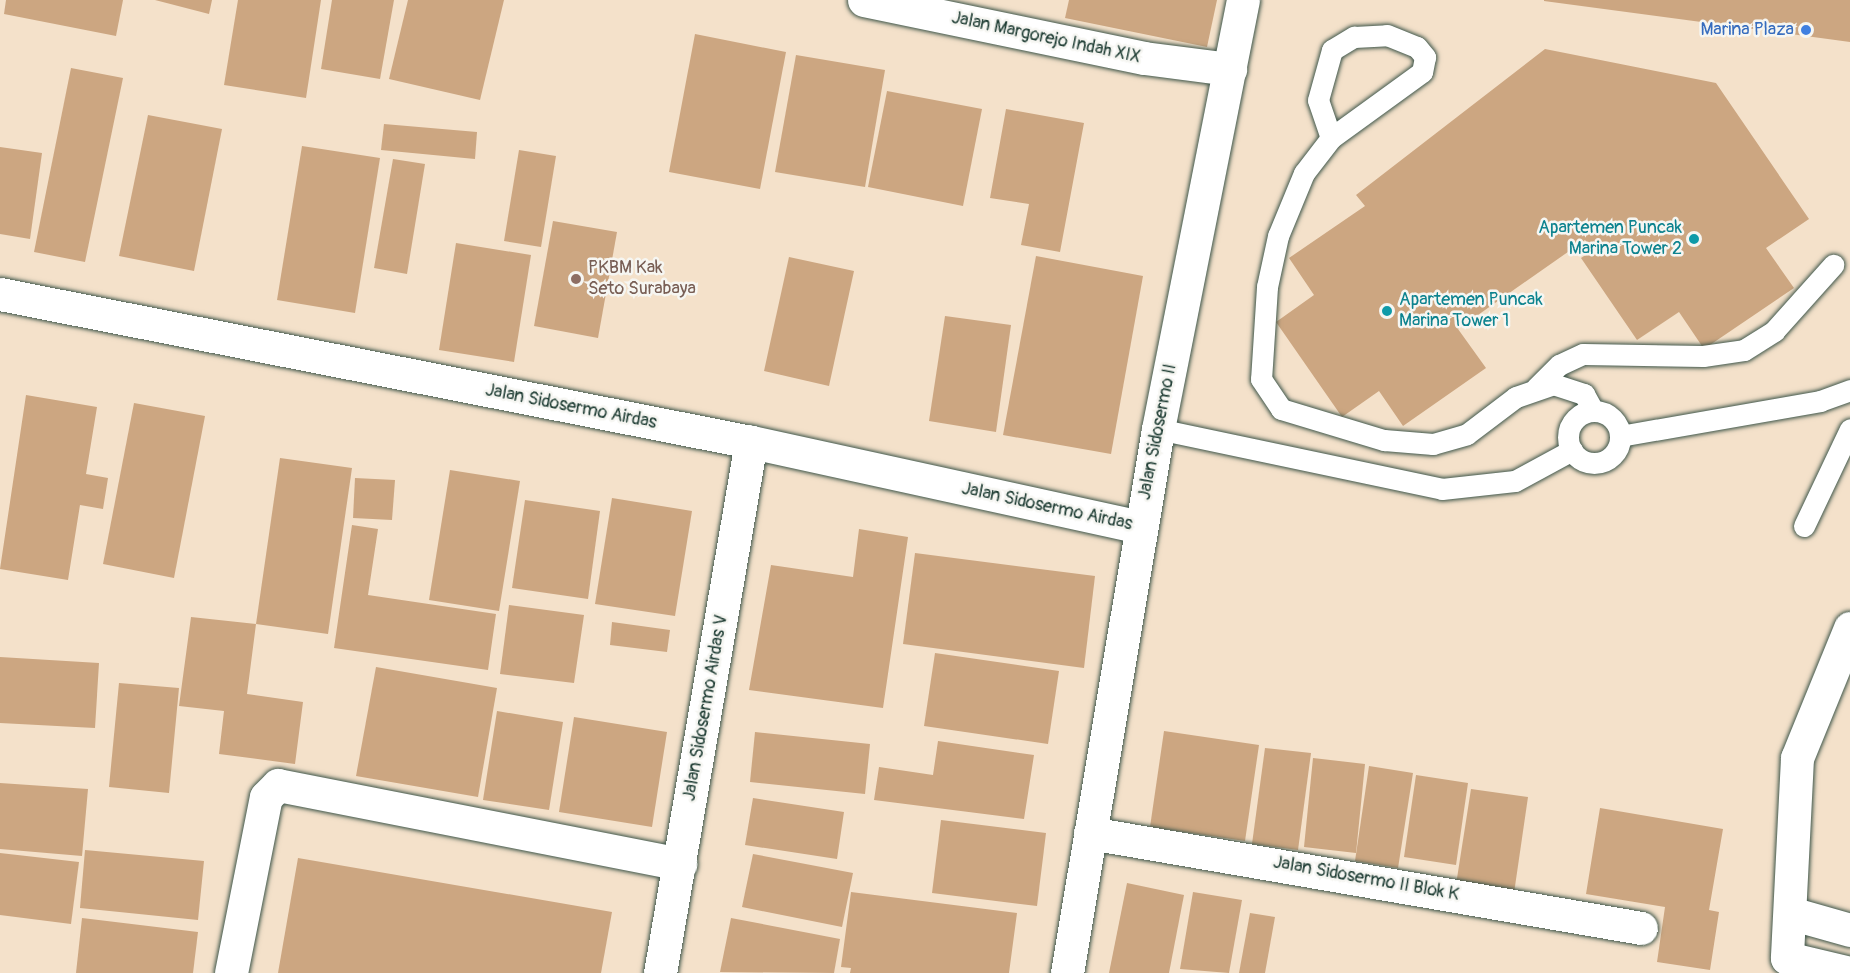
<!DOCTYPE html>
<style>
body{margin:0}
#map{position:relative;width:1850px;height:973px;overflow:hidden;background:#f4e1ca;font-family:Pangolin,sans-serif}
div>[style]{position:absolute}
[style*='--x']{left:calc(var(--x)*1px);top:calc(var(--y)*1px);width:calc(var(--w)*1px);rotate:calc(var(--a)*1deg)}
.building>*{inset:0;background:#cca681}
.roads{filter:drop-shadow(0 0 2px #3f564a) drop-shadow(0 0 2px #3f564a)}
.lane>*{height:21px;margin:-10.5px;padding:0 10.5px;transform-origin:10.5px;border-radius:10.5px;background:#fff}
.lane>.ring{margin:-10.5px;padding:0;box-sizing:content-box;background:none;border:21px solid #fff;border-radius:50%}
.street>*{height:33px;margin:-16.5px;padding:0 16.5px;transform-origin:16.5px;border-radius:16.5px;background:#fff}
.dots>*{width:16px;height:16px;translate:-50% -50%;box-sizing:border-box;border:3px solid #f6f6f2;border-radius:50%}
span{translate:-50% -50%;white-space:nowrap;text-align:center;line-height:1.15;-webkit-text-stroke:5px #f6f6f2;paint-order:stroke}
.shop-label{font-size:18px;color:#366cbe}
.right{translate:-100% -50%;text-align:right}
.street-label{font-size:18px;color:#1f3d34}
.culture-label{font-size:18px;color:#0d838f}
.left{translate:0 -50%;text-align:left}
.education-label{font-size:18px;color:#785e54}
</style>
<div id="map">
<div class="building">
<i style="clip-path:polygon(6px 0,123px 0,116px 36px,4px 14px)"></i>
<i style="clip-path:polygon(155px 0,212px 0,209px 14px)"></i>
<i style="clip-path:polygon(238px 0,321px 0,306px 98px,224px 85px)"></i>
<i style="clip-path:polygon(332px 0,394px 0,380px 79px,321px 69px)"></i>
<i style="clip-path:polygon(408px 0,504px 0,480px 100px,389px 79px)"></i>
<i style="clip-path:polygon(1069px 0,1217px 0,1207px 47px,1065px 18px)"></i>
<i style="clip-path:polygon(1544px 0,1850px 0,1850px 42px,1544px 1px)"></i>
<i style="clip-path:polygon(695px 34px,786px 52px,760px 189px,669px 172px)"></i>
<i style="clip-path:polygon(1545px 49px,1716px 83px,1809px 219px,1766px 248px,1794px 288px,1704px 349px,1679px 312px,1637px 340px,1581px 258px,1593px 250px,1585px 240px,1458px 329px,1486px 368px,1403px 426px,1379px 391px,1342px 417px,1276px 322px,1314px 295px,1289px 258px,1365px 206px,1356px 195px)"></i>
<i style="clip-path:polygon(796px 55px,885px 70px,865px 187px,775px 172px)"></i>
<i style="clip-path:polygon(71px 68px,123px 78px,85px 262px,34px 252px)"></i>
<i style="clip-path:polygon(887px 91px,982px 109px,963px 206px,868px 187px)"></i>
<i style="clip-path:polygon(1006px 109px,1084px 123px,1060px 252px,1021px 245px,1029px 204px,990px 198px)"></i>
<i style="clip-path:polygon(148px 115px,222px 129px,194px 271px,119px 256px)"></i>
<i style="clip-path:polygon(384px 124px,477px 132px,475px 159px,381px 150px)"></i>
<i style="clip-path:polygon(302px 146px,380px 158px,355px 313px,277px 300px)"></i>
<i style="clip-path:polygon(0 147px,42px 153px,30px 239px,0 234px)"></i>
<i style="clip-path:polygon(519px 150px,556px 156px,541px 247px,504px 241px)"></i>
<i style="clip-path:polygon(393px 159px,425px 164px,407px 274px,374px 268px)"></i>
<i style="clip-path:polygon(553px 221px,617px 232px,598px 338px,534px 326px)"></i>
<i style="clip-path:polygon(456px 243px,531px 255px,514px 362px,439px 350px)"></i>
<i style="clip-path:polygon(1036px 256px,1143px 276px,1111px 454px,1003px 435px)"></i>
<i style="clip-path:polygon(789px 257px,854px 271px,829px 386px,764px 371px)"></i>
<i style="clip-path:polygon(945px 316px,1011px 325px,996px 432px,929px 421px)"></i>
<i style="clip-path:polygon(26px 395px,97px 407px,86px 474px,108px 478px,103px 509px,80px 505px,68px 580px,0 569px)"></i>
<i style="clip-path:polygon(134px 403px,205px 416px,174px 578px,103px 564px)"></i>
<i style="clip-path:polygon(280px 458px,352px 468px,328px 634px,256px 624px)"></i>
<i style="clip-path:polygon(450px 470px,520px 481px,499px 611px,429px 600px)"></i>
<i style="clip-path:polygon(355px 478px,395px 480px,392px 520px,353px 518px)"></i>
<i style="clip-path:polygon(612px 498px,692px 511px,675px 616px,595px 604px)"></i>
<i style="clip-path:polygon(525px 500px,600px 511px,588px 599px,512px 588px)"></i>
<i style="clip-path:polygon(352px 525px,378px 529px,368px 595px,496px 614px,488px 670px,334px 648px)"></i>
<i style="clip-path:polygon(859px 529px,908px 537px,883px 708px,749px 690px,771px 565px,853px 577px)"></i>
<i style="clip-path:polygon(915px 553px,1095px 576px,1084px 668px,903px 644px)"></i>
<i style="clip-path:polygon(509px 605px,584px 615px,574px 683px,500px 674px)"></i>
<i style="clip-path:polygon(191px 617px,256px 624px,247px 694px,303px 702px,295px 764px,219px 754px,224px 711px,179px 706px)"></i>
<i style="clip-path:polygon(612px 622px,670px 630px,667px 652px,610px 645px)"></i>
<i style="clip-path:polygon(935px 653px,1059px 671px,1048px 744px,924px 726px)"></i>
<i style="clip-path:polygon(0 657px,99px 663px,95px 728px,0 723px)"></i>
<i style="clip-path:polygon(376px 667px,497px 688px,478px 797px,356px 776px)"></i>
<i style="clip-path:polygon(119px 683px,179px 688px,169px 793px,109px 787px)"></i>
<i style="clip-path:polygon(497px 711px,563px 722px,549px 810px,483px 800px)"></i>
<i style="clip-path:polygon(574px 717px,667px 732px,652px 827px,559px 812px)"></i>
<i style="clip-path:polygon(1164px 731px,1259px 745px,1245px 841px,1150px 827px)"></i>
<i style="clip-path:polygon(755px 732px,870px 744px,865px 794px,750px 782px)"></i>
<i style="clip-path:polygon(938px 741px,1034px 755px,1024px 819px,874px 800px,879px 767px,933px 775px)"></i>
<i style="clip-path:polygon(1265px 748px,1311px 753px,1298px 850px,1252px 844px)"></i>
<i style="clip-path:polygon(1313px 758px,1365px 764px,1356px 853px,1304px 847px)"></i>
<i style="clip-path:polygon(1369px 766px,1413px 773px,1398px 868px,1355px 861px)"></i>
<i style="clip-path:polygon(1416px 775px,1468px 783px,1456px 865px,1404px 857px)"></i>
<i style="clip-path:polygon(0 783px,88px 789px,82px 856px,0 849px)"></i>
<i style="clip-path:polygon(1471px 789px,1528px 797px,1513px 900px,1455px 891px)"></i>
<i style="clip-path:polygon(753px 798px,844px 812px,837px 859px,745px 845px)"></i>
<i style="clip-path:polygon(1600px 808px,1723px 829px,1709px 910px,1719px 912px,1710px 970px,1657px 962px,1665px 907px,1586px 894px)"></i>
<i style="clip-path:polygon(941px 820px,1046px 833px,1037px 906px,932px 893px)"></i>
<i style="clip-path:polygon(85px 850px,204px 861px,198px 920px,80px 908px)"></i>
<i style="clip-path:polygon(0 853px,79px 862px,71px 924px,0 915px)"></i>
<i style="clip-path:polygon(753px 854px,853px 873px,842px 927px,742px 907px)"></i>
<i style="clip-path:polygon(298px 858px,612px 912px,601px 973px,278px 973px)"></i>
<i style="clip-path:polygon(1127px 883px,1184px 895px,1169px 973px,1109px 973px)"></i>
<i style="clip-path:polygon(851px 892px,1017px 913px,1009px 973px,850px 973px,851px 968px,841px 967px)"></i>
<i style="clip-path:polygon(1193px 892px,1242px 900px,1229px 973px,1180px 969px)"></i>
<i style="clip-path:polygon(1250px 913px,1275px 917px,1265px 973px,1239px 973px)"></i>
<i style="clip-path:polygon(82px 918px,198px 932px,193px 973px,76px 973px)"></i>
<i style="clip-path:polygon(731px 918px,840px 939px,834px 973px,720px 972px)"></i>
</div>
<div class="roads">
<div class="lane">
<i style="--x:1331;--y:138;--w:40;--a:-108.9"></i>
<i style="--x:1318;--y:100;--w:52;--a:-74.4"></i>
<i style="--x:1332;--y:50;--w:26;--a:-31"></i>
<i style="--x:1354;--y:37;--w:33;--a:-3"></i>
<i style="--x:1387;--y:35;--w:32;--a:22"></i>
<i style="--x:1417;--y:47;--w:13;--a:51"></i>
<i style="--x:1425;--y:57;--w:15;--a:101"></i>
<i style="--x:1422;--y:72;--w:112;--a:144"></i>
<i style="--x:1331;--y:138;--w:44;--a:127.6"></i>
<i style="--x:1304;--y:173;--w:68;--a:112.4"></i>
<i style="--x:1278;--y:236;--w:52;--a:102.2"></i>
<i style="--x:1267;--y:287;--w:92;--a:93.7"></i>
<i style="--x:1261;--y:379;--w:36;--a:56"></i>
<i style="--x:1281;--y:409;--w:108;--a:16.8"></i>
<i style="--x:1384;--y:440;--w:49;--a:4.7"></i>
<i style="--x:1433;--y:444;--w:35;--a:-16"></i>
<i style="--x:1467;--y:434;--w:61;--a:-37.1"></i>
<i style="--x:1516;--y:397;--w:39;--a:-19"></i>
<i style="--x:1553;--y:384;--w:33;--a:18"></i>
<i style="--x:1584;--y:394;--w:18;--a:61"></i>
<i style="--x:1536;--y:388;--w:33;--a:-45"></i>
<i style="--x:1559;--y:365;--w:26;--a:-25"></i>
<i style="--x:1583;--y:354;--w:120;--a:1"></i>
<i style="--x:1703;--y:356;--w:41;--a:-8.3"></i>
<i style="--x:1744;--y:350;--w:36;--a:-32"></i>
<i style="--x:1774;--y:331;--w:89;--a:-48.2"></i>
<i class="ring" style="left:1568px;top:411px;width:31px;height:31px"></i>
<i style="--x:1158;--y:429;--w:290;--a:11.9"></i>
<i style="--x:1442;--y:489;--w:73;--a:-6.3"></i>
<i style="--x:1515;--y:481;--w:65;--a:-28.5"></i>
<i style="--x:1620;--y:436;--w:203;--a:-9.9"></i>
<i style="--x:1820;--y:401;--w:32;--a:-20"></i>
<i style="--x:1804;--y:526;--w:107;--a:-64.6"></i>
</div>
<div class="street">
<i style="--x:864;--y:0;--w:286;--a:11.7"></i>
<i style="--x:1144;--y:58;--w:87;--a:7.3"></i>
<i style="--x:0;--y:294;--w:765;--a:11.15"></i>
<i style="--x:751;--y:442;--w:399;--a:12.3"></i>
<i style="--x:1850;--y:628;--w:140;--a:112.2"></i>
<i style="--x:1797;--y:758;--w:200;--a:92.9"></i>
<i style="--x:1787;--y:958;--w:65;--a:13.4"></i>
<i style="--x:1090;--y:833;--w:559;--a:9.78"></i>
<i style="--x:1790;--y:913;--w:62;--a:15.8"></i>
<i style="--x:231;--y:973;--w:179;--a:-78.8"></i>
<i style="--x:266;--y:797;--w:17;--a:-45"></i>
<i style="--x:278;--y:785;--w:410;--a:11.1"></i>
<i style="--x:660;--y:973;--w:539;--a:-80.28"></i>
<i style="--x:1067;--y:973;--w:552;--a:-80.5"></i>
<i style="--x:1158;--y:429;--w:437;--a:-78.8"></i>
</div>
</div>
<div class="dots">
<i style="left:1806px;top:30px;background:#3f7fe0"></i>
<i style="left:1694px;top:239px;background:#0f9aa8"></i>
<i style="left:576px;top:279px;background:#8d6e63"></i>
<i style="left:1387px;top:311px;background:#0f9aa8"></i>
</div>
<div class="shop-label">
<span class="right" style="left:1794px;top:30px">Marina Plaza</span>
</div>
<div class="street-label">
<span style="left:1046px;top:38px;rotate:12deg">Jalan Margorejo Indah XIX</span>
<span style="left:571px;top:407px;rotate:11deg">Jalan Sidosermo Airdas</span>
<span style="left:1158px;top:432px;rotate:-79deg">Jalan Sidosermo II</span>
<span style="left:1047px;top:507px;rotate:12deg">Jalan Sidosermo Airdas</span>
<span style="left:706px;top:708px;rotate:-80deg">Jalan Sidosermo Airdas V</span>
<span style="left:1366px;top:879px;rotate:10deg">Jalan Sidosermo II Blok K</span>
</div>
<div class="culture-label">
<span class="right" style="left:1682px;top:239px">Apartemen Puncak<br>Marina Tower 2</span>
<span class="left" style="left:1399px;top:311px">Apartemen Puncak<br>Marina Tower 1</span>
</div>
<div class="education-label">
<span class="left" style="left:588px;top:279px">PKBM Kak<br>Seto Surabaya</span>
</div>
</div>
